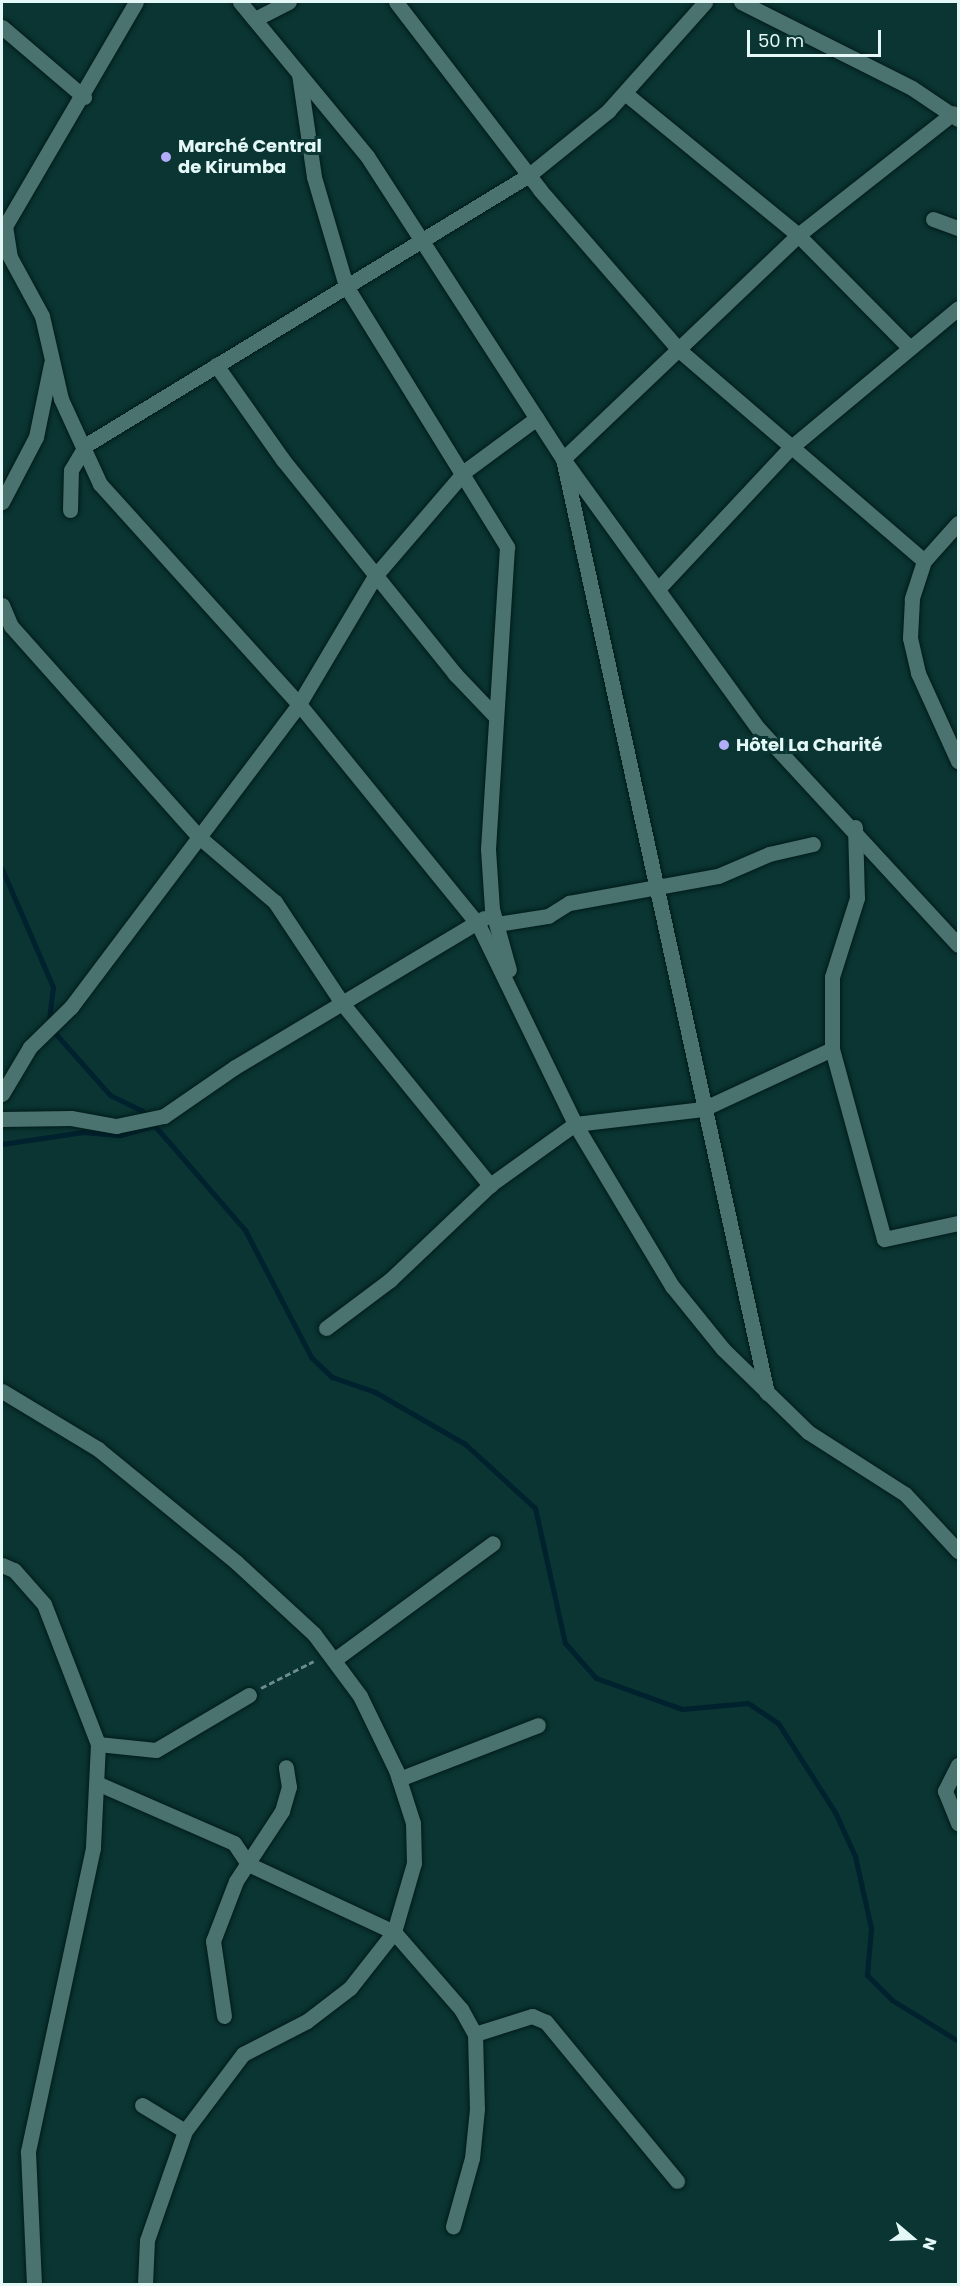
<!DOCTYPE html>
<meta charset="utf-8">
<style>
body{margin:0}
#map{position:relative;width:960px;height:2286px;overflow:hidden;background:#0a3532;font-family:Poppins,sans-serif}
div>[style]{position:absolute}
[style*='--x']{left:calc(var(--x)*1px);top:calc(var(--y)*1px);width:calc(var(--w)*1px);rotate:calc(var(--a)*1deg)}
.stream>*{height:5px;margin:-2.5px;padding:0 2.5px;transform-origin:2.5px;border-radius:2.5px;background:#00212e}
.path>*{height:3px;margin-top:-1.5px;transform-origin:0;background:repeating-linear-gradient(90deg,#6c8d8b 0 6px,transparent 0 9px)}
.roads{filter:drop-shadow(0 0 2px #001b19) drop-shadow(0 0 2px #001b19)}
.street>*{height:15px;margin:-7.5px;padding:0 7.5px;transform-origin:7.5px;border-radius:7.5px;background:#4a726f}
.dots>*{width:16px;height:16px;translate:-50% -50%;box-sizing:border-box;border:3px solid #0a3532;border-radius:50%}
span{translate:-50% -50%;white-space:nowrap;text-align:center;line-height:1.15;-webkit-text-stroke:6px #0a3532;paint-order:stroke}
.poi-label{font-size:18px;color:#e4f9f7;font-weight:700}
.left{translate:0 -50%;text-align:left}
.frame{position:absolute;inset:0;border:3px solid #e4f9f7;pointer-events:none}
.north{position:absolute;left:882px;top:2208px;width:60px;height:60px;-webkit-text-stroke:4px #0a3532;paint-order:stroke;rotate:109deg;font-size:16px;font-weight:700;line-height:24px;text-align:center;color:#e4f9f7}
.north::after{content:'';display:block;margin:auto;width:21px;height:27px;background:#e4f9f7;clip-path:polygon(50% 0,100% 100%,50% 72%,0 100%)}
.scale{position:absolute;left:747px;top:30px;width:134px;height:27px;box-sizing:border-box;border:3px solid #e4f9f7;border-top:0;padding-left:8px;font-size:18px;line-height:21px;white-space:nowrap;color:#e4f9f7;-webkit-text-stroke:4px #0a3532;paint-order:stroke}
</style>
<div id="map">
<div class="stream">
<i style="--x:2;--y:869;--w:129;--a:66.6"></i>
<i style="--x:53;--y:987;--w:38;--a:97"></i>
<i style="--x:48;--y:1025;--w:94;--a:48.5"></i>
<i style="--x:110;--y:1095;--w:34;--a:26"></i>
<i style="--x:141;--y:1110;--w:159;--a:49.1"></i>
<i style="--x:245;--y:1230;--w:143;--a:62.5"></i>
<i style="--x:311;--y:1357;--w:29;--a:44"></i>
<i style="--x:332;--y:1377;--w:46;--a:19.2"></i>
<i style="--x:375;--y:1392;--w:104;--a:30"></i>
<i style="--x:465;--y:1444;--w:95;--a:42.4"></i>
<i style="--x:535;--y:1508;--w:138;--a:77.5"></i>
<i style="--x:565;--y:1643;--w:47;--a:48.5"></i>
<i style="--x:596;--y:1678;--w:91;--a:19.8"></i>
<i style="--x:682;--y:1709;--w:66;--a:-5.2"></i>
<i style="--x:748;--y:1703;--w:36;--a:34"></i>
<i style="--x:778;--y:1723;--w:106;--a:57.4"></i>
<i style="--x:835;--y:1812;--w:48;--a:65.6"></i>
<i style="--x:855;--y:1856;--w:74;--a:77.5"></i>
<i style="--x:871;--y:1928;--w:47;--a:94.9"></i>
<i style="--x:867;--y:1975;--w:35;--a:45"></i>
<i style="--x:892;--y:2000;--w:78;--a:31.8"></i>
<i style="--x:2;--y:1144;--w:82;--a:-8.4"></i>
<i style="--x:83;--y:1132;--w:37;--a:5"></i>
<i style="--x:120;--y:1135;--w:35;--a:-15"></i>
</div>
<div class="path">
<i style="--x:261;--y:1688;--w:59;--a:-27"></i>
</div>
<div class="roads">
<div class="street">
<i style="--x:136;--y:2;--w:259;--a:120.3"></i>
<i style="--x:5;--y:226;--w:31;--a:81"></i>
<i style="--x:10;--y:257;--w:67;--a:61.5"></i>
<i style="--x:42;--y:316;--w:85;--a:77.1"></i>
<i style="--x:61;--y:399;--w:94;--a:65.4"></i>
<i style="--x:100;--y:484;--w:297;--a:47.9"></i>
<i style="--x:299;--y:704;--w:284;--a:50.9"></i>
<i style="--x:478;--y:924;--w:222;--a:64.1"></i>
<i style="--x:575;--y:1124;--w:189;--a:59.1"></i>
<i style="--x:672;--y:1286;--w:81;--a:51"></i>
<i style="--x:723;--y:1349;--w:119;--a:44.3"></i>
<i style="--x:808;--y:1432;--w:115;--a:32.6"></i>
<i style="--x:905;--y:1494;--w:78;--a:47.1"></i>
<i style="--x:240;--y:2;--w:200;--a:50.5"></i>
<i style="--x:367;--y:156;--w:361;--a:57.1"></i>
<i style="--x:563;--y:459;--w:332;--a:54.1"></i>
<i style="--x:758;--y:728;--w:295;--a:47.3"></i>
<i style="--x:396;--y:2;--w:237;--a:52.5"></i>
<i style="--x:540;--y:190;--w:212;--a:49"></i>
<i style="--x:679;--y:350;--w:323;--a:40.7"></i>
<i style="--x:741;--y:2;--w:191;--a:26.7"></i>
<i style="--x:912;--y:88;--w:55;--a:34"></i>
<i style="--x:255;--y:19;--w:38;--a:-27"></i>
<i style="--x:2;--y:27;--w:108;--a:40.5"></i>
<i style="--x:299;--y:74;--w:104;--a:81.7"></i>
<i style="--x:314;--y:177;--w:114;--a:73.6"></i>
<i style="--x:346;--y:286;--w:307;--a:58.3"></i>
<i style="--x:507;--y:547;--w:303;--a:93.6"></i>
<i style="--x:488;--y:849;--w:60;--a:86.2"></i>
<i style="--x:492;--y:909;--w:63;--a:74.4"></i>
<i style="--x:626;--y:94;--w:222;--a:39.3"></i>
<i style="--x:798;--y:235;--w:156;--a:45.3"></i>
<i style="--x:933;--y:219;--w:27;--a:20"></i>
<i style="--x:216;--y:365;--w:116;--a:54.8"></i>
<i style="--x:283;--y:460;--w:275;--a:51.2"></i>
<i style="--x:455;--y:674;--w:58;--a:46.4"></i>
<i style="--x:2;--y:502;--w:73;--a:-62.4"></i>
<i style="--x:36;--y:437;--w:75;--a:-78.4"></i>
<i style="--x:70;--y:510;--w:40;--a:-88.6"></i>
<i style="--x:71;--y:470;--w:29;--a:-59"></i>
<i style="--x:86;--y:445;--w:519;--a:-31.36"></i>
<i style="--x:529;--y:175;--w:102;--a:-39"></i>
<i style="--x:608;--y:111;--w:146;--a:-48.3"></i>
<i style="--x:958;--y:523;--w:51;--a:131.8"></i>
<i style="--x:924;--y:561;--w:40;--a:108"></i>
<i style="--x:912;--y:599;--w:39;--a:93"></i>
<i style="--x:910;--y:638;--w:36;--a:77"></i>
<i style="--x:918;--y:673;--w:97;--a:65.6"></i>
<i style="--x:658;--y:589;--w:192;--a:-46.9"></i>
<i style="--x:789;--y:449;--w:220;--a:-39.8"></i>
<i style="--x:2;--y:605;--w:23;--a:67"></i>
<i style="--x:11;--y:626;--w:281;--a:48.3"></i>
<i style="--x:198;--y:836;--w:101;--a:40.6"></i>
<i style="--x:275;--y:902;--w:121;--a:56.4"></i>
<i style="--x:342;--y:1003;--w:235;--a:50.9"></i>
<i style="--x:855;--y:827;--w:71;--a:88.4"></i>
<i style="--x:857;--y:898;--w:83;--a:107.6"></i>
<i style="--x:832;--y:977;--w:72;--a:90"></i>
<i style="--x:832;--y:1049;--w:197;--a:74.7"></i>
<i style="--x:884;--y:1239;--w:76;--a:-12.2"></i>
<i style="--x:497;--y:924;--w:52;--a:-8.9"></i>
<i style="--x:548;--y:916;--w:25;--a:-32"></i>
<i style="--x:569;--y:903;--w:151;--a:-10.3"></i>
<i style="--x:718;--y:876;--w:56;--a:-23.3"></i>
<i style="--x:769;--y:854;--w:45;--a:-12.8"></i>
<i style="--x:2;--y:1094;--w:55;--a:-59.2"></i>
<i style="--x:30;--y:1047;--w:57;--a:-44.3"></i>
<i style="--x:71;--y:1007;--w:379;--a:-53"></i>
<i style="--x:299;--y:704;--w:149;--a:-59.3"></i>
<i style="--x:375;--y:576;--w:138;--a:-49.4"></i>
<i style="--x:465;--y:471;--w:89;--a:-36.4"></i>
<i style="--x:2;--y:1119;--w:69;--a:-0.8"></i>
<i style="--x:71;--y:1118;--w:46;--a:10.1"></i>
<i style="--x:116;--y:1126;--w:49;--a:-11.8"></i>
<i style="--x:164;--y:1116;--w:86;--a:-34.6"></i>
<i style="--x:235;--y:1067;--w:290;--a:-30.9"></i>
<i style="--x:326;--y:1328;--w:80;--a:-36.9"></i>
<i style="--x:390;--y:1280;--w:138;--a:-43.5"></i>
<i style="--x:490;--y:1185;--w:105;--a:-35.7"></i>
<i style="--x:575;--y:1124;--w:129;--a:-6.7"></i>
<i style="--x:703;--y:1109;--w:142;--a:-24.9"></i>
<i style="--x:2;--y:1391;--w:112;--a:31.1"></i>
<i style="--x:98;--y:1449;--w:178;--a:39.3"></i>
<i style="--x:236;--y:1562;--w:106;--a:42.7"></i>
<i style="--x:314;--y:1634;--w:77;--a:53.4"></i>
<i style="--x:360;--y:1696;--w:82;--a:64.1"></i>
<i style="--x:396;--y:1770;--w:56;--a:72.2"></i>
<i style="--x:413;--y:1823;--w:40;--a:88.6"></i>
<i style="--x:414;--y:1863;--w:72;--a:106.2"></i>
<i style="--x:394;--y:1932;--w:71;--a:128.2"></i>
<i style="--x:350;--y:1988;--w:54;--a:142.5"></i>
<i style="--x:307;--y:2021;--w:72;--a:152.7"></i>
<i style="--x:243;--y:2054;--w:96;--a:127"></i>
<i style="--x:185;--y:2131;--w:115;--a:109.2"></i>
<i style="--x:147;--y:2240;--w:44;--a:92.6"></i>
<i style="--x:767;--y:1393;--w:956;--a:-102.32"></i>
<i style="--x:563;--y:459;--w:325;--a:-43.6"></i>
<i style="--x:798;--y:235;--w:197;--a:-38.2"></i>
<i style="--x:2;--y:1565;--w:13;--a:23"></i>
<i style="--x:14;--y:1570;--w:45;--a:48.6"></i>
<i style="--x:44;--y:1604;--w:150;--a:68.9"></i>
<i style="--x:98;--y:1744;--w:104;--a:92.8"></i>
<i style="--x:93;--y:1848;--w:311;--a:102.1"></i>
<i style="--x:28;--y:2152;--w:132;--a:87.4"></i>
<i style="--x:334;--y:1660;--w:197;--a:-36.3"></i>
<i style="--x:98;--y:1744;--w:58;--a:5.9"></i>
<i style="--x:156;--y:1750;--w:108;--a:-30.6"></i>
<i style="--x:958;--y:1765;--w:29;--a:117"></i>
<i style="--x:945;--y:1791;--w:35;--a:68"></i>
<i style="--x:399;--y:1779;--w:149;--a:-21.2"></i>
<i style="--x:99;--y:1784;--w:147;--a:23.6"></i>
<i style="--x:234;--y:1843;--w:25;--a:56"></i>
<i style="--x:248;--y:1864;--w:161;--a:25"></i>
<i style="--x:394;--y:1932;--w:102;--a:49"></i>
<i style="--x:461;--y:2009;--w:29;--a:61"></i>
<i style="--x:475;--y:2034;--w:75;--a:88.5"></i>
<i style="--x:477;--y:2109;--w:49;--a:95.8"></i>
<i style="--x:472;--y:2158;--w:71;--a:105.6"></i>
<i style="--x:224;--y:2016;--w:76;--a:-98.3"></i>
<i style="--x:213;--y:1941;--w:64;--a:-69"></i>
<i style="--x:236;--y:1881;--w:84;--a:-56.7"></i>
<i style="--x:282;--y:1811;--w:25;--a:-74"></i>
<i style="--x:289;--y:1787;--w:20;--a:-99"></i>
<i style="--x:475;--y:2034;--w:60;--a:-17.5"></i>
<i style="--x:532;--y:2016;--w:15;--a:23"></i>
<i style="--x:546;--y:2022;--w:206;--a:50.5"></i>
<i style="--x:142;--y:2105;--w:50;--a:31.2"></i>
</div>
</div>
<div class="dots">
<i style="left:166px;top:157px;background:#b2adf9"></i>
<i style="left:724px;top:745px;background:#b2adf9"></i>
</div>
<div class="poi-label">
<span class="left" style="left:178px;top:157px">Marché Central<br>de Kirumba</span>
<span class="left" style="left:736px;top:745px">Hôtel La Charité</span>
</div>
<div class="frame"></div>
<div class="north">N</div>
<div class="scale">50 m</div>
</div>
